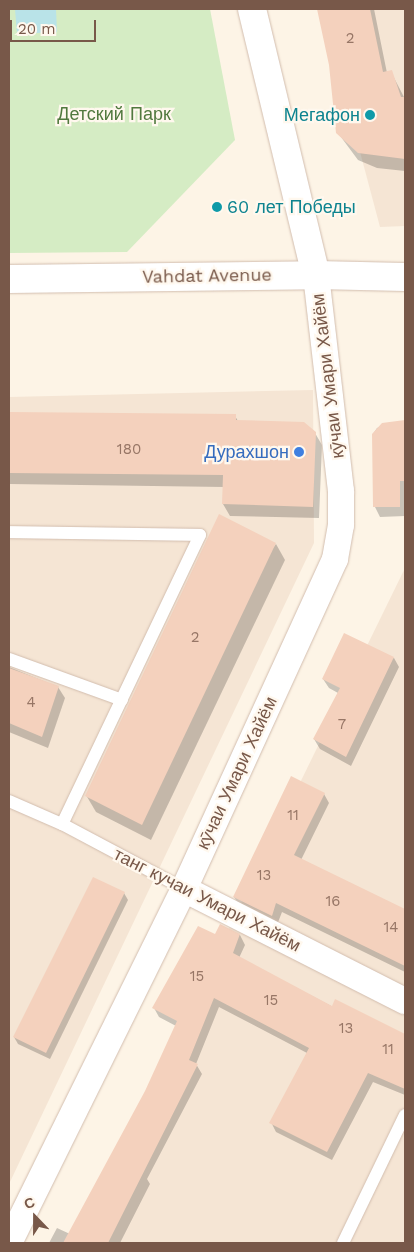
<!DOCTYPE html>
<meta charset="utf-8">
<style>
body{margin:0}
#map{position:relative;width:414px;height:1252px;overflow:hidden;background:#fdf4e6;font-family:"Work Sans",sans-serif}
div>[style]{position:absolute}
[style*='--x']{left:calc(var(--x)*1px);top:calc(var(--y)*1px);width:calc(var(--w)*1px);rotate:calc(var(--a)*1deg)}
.residential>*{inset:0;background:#f5e5d4}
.green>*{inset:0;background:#d5ecc4}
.water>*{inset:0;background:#b9e3e8}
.shadow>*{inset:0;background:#0003}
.building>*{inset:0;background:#f4d1bd}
.roads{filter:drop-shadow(0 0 1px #d2bdae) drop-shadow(0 0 1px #d2bdae)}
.lane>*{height:12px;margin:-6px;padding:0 6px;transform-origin:6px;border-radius:6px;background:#fff}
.street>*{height:26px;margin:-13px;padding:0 13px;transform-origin:13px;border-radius:13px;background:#fff}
.secondary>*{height:28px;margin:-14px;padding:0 14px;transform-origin:14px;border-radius:14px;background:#fff}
.dots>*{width:14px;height:14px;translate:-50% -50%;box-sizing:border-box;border:2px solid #fff8ee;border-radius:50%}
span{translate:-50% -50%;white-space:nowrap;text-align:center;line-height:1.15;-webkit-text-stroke:4.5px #fff8ee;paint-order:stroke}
.number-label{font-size:15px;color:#977666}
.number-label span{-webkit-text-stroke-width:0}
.park-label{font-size:18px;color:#51793e}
.culture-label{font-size:18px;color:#0d838f}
.right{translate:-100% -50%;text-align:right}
.left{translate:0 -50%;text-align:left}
.street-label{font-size:18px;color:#785849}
.shop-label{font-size:18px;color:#366cbe}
.frame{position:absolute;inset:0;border:10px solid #785849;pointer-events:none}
.north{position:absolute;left:10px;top:1192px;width:50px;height:50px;-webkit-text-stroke:4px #fff8ee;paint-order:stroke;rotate:338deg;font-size:14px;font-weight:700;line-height:20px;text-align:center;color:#785849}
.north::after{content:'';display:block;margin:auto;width:18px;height:22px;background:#785849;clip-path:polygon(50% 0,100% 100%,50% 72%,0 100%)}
.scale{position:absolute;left:10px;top:20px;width:86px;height:22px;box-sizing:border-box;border:2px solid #785849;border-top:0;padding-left:6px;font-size:15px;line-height:18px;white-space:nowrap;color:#785849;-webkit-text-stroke:4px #fff8ee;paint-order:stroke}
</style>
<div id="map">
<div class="residential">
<i style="clip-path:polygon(322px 9px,405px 9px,405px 226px,380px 227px)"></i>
<i style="clip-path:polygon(313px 390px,314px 543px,9px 1184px,9px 397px)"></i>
<i style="clip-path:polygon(405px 568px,405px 1243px,75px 1243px)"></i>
</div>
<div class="green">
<i style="clip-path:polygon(9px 9px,210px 9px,235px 140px,127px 252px,9px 253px)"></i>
</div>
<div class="water">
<i style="clip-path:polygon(15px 9px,56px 9px,57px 32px,17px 34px)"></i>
</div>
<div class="shadow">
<i style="clip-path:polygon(318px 9px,374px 9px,387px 73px,391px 72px,405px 99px,405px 171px,377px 168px,358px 160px,338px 133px,330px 64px)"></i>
<i style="clip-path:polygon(9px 414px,235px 416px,238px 421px,315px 433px,322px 445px,319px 518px,230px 516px,223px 504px,224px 487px,9px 484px)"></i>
<i style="clip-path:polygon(391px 422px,405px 422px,405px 516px,380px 517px,375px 507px,373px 434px,377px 428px)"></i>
<i style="clip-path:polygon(276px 544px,285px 560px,151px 840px,96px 812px,86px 795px)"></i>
<i style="clip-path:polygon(394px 658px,399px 667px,351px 766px,320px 749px,314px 739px,338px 693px,329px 688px,323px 679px)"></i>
<i style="clip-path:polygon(9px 667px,58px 687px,65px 698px,48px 748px,9px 732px)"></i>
<i style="clip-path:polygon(324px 794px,329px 803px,301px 860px,405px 910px,405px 972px,282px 912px,277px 925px,240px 906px,234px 897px)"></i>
<i style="clip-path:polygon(124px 893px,128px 900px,50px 1059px,18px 1044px,14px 1037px)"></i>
<i style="clip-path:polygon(220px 926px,240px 935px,245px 945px,239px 958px,333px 1007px,336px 1001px,405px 1036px,405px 1095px,373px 1082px,332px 1160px,276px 1132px,271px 1122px,307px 1053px,219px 1007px,196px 1064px,202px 1074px,147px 1179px,150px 1184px,120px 1243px,49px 1243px,57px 1228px,70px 1234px,146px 1092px,176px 1026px,159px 1017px,154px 1008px,215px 936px)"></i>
</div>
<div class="building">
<i style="clip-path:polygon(317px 9px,370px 9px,383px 72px,392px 70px,401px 97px,405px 97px,405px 159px,358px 153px,336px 133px,329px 65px)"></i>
<i style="clip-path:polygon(9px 412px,236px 414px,236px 420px,304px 422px,316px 432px,313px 507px,222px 504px,223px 475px,9px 473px)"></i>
<i style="clip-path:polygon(405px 420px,405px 481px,400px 481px,400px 507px,373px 507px,372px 434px,382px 423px)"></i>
<i style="clip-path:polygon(219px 514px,276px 543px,142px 825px,85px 796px)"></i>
<i style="clip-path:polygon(344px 633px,394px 657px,346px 757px,313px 739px,340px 688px,322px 679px)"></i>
<i style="clip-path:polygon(9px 668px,59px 686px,42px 737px,9px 723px)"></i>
<i style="clip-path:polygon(291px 776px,325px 793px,294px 855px,405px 909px,405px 966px,276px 903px,272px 916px,233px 897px)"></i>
<i style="clip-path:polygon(93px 877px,125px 892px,46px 1053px,13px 1037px)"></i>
<i style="clip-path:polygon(220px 924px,240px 934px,233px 953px,332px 1006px,335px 999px,405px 1034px,405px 1089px,368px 1073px,327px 1152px,269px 1123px,309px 1048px,214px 998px,189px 1060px,198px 1064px,108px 1243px,63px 1243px,145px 1091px,177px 1021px,152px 1008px,198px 926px,215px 934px)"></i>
</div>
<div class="roads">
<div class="lane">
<i style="--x:9;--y:532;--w:191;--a:0.9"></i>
<i style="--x:200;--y:535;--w:320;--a:115.5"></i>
<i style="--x:9;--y:659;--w:120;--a:19.9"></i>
<i style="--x:9;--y:801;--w:58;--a:23.5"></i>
<i style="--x:62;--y:824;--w:138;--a:28"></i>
<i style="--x:343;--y:1243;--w:142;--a:-64.2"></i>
</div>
<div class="street">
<i style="--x:184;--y:889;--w:248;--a:26.9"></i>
<i style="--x:9;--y:1243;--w:395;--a:-63.7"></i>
<i style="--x:184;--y:889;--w:363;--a:-65.4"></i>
<i style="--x:335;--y:559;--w:35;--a:-80"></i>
<i style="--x:341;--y:525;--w:34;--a:-90"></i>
<i style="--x:341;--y:491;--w:217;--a:-96.6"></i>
</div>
<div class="secondary">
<i style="--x:252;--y:9;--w:274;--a:76.5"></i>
<i style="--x:9;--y:279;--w:307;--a:-0.7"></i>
<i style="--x:316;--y:275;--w:89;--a:1.3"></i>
</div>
</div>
<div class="dots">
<i style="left:370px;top:115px;background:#0f9aa8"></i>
<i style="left:217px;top:207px;background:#0f9aa8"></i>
<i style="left:299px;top:452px;background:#3f7fe0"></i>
</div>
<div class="number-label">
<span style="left:350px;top:39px">2</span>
<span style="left:129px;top:450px">180</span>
<span style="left:195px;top:638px">2</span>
<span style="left:31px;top:703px">4</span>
<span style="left:342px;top:725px">7</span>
<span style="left:293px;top:816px">11</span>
<span style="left:264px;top:876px">13</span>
<span style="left:333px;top:902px">16</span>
<span style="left:391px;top:928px">14</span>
<span style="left:197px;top:977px">15</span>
<span style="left:271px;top:1001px">15</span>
<span style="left:346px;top:1029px">13</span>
<span style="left:388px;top:1050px">11</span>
</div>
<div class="park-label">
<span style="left:114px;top:114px">Детский Парк</span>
</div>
<div class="culture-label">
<span class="right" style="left:360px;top:115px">Мегафон</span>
<span class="left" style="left:227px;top:207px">60 лет Победы</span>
</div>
<div class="street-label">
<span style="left:207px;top:276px;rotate:-1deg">Vahdat Avenue</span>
<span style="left:328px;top:376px;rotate:-97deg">кӯчаи Умари Хайём</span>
<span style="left:237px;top:773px;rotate:-65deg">кӯчаи Умари Хайём</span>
<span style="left:207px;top:900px;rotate:27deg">танг кучаи Умари Хайём</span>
</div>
<div class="shop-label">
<span class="right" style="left:289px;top:452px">Дурахшон</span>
</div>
<div class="frame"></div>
<div class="north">С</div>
<div class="scale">20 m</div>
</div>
